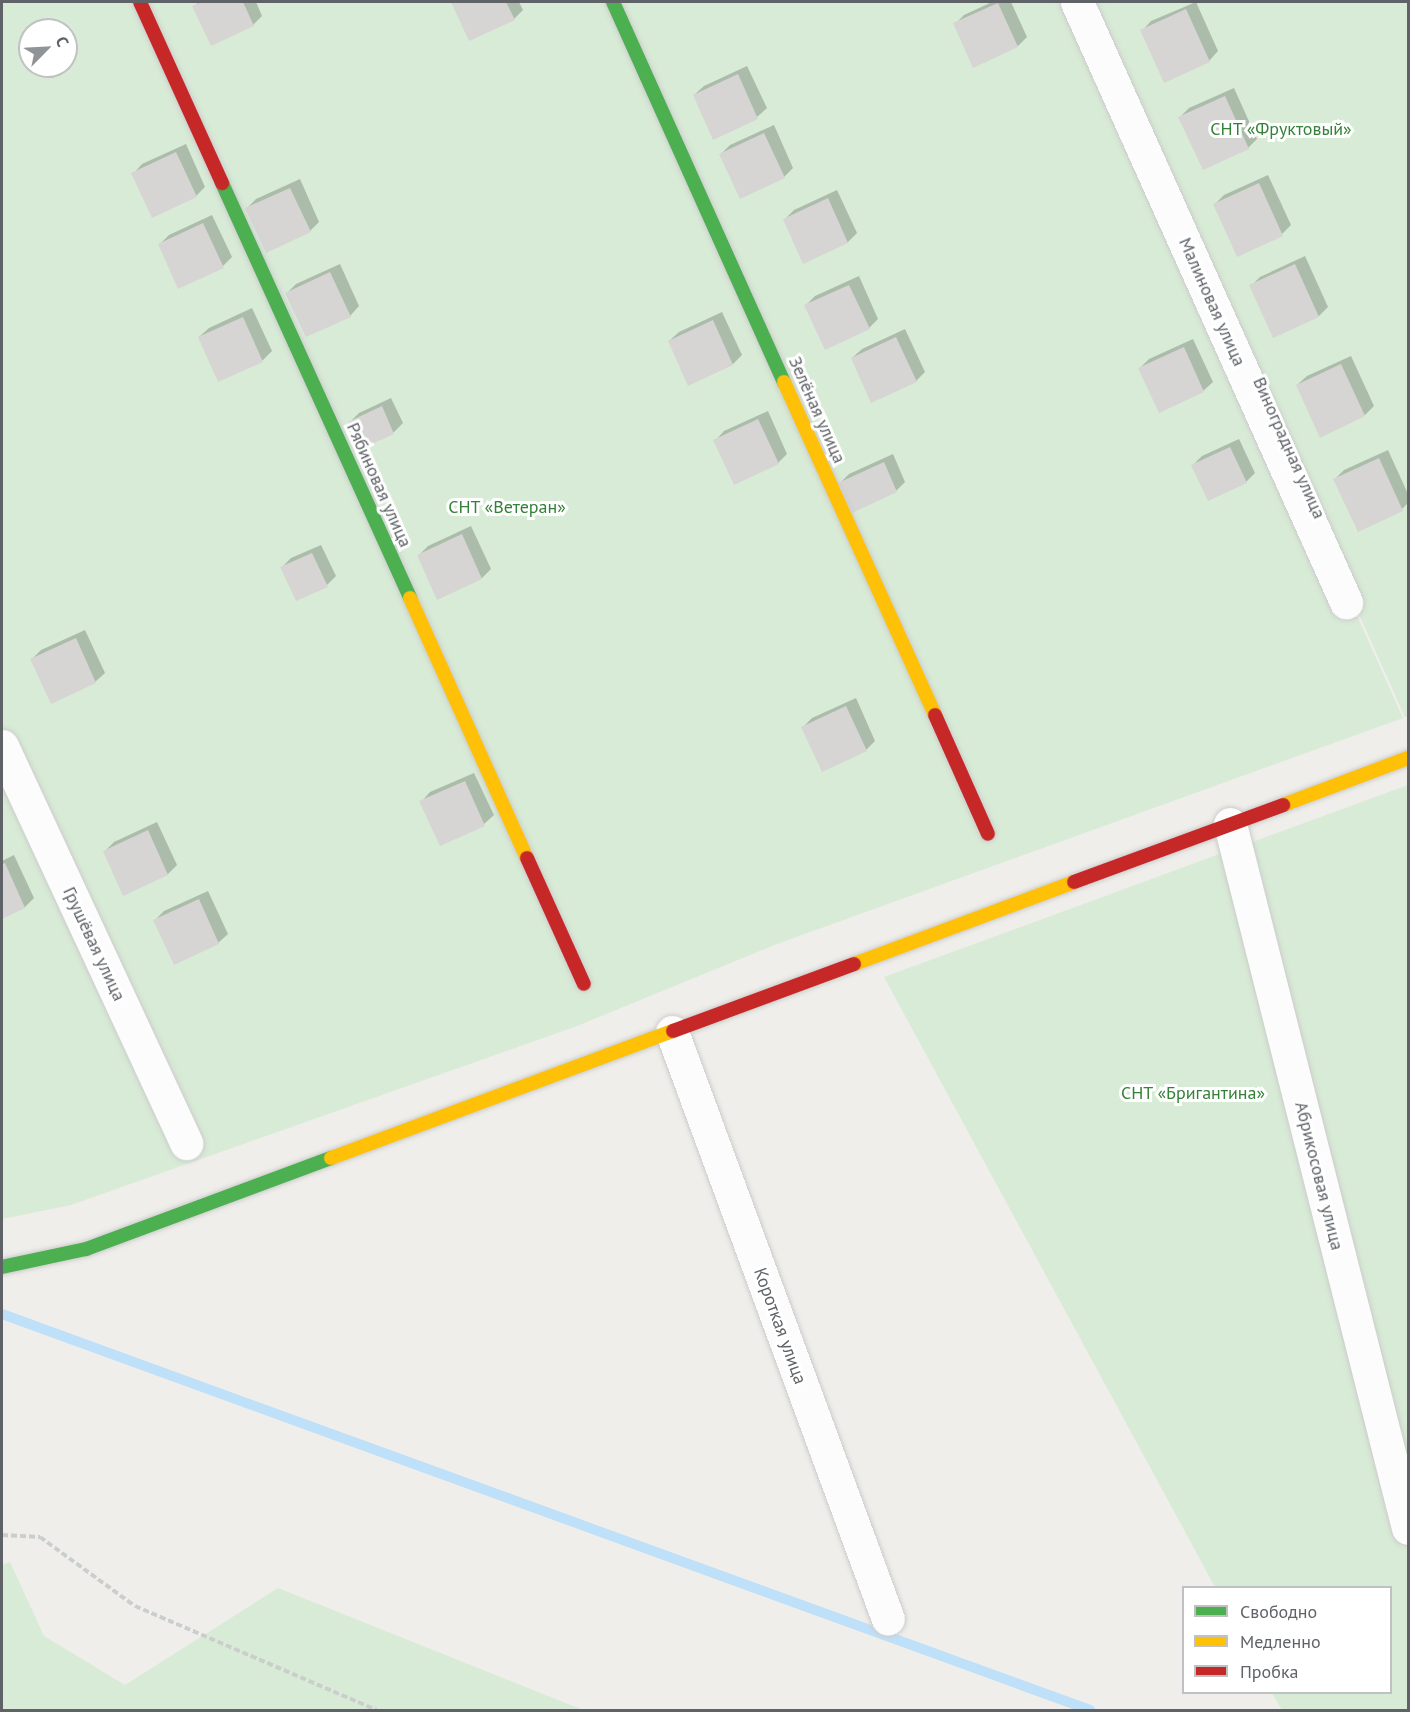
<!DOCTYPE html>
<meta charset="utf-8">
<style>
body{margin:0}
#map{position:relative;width:1410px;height:1712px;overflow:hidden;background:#efeeea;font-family:"PT Sans",sans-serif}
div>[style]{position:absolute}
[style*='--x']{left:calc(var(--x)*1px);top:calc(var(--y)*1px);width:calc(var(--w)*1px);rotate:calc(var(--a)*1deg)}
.green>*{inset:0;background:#d8ebd6}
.shadow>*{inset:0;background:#0003}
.stream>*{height:10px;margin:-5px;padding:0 5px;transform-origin:5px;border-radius:5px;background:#bfe0f9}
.building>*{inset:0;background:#d6d5d3}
.path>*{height:4px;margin-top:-2px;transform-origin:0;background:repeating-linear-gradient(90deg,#cacfcc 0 6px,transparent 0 9px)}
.roads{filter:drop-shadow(0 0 2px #cbcccc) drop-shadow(0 0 2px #cbcccc)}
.street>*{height:33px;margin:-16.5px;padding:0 16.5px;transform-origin:16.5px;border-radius:16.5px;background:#fdfcfc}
.fast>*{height:14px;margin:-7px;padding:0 7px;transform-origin:7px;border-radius:7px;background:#4caf50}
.slow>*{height:14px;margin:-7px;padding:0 7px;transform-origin:7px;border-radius:7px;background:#ffc107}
.jam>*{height:14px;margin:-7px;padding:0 7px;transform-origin:7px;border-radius:7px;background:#c62828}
span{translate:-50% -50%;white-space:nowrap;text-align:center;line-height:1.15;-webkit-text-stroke:6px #fff;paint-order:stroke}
.park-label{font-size:18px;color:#348238}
.street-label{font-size:18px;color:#5f6368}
.frame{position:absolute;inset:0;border:3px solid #5f6368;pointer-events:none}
.legend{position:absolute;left:1182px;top:1586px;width:210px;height:108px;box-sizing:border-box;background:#fff;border:2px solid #bfc1c3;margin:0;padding:8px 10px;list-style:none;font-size:18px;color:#5f6368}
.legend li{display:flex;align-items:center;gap:12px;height:30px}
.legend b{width:30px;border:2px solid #bfc1c3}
.north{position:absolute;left:18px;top:18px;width:60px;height:60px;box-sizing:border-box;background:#fff;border:2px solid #bfc1c3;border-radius:50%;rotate:66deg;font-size:16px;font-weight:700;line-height:24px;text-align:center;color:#5f6368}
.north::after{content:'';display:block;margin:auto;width:21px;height:27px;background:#919496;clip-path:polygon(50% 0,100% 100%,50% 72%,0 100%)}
</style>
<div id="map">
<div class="green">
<i style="clip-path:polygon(evenodd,2px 2px,1081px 2px,1403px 718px,777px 944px,577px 1026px,71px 1205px,2px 1219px,2px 2px,30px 30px,66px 30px,66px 66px,30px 66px,30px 30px)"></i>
<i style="clip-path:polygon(1084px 2px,1408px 2px,1408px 716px,1405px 717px)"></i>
<i style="clip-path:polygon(1408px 785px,1408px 1710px,1282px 1710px,1272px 1693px,1390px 1692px,1390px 1588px,1215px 1587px,884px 977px)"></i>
<i style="clip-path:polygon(10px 1562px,44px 1636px,125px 1685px,278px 1588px,583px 1710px,2px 1710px,2px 1565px)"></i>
</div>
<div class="shadow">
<i style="clip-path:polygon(199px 2px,256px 2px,262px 16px,253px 25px,194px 6px)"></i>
<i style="clip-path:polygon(453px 2px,519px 2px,523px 10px,514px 19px,470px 39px)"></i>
<i style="clip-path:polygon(992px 2px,1011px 2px,1027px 37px,1018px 46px,955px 24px,964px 15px)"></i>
<i style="clip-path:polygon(1196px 2px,1218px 51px,1209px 61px,1142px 31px,1151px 21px)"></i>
<i style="clip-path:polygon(747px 66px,767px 108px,757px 117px,714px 138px,694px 95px,704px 86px)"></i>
<i style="clip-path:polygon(1234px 88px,1257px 139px,1248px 148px,1180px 117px,1189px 108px)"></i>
<i style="clip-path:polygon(774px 125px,793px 168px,784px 177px,721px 154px,730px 145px)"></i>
<i style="clip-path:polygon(186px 144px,205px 187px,196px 196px,133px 174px,142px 164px)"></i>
<i style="clip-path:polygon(1268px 175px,1291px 225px,1282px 234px,1215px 204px,1224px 195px)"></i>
<i style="clip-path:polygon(300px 179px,319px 222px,310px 231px,247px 208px,256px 199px)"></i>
<i style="clip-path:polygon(837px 190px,857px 233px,848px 242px,804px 262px,785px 219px,794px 210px)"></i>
<i style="clip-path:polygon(212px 215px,232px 257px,223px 266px,160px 244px,169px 235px)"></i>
<i style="clip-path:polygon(1305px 256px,1328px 307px,1319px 316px,1251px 286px,1260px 277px)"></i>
<i style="clip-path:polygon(340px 264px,359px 306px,350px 316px,287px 293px,296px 284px)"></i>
<i style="clip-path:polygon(859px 276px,878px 319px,869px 328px,806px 305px,815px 296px)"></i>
<i style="clip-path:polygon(252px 308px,272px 351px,263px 360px,219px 380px,199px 337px,209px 328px)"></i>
<i style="clip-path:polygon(722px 312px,742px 355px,733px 364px,689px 384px,669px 341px,679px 332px)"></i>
<i style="clip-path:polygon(905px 329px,925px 372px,916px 381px,852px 358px,862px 349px)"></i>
<i style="clip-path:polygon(1193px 339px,1213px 382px,1203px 391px,1140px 368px,1149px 359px)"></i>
<i style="clip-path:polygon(1351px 356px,1374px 406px,1365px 415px,1297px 385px,1307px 376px)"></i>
<i style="clip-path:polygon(391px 398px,403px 423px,394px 432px,362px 447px,350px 422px,359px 413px)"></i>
<i style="clip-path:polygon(768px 411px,787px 454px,778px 463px,715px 441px,724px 431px)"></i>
<i style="clip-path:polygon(1239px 439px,1255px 473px,1246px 482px,1193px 465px,1202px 456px)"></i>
<i style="clip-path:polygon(1388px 450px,1408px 494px,1408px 503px,1402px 509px,1335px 479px,1344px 470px)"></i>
<i style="clip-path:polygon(893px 454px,905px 482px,896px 491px,840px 483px,849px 474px)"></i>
<i style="clip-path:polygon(471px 526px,491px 569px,482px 578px,438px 598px,419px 555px,428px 546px)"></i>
<i style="clip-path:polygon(321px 545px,336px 576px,327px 585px,282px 567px,291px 558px)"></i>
<i style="clip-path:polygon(85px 630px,105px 673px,95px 682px,32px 659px,41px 650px)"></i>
<i style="clip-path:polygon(856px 698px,875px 741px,866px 750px,803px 727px,812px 718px)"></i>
<i style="clip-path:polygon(474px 773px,494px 815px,484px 824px,441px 844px,421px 802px,430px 792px)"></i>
<i style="clip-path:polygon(157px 822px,177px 865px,168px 874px,104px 852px,114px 842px)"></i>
<i style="clip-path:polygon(14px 855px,34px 898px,25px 907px,2px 917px,2px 861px)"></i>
<i style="clip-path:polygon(208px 891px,228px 934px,218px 943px,155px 920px,164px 911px)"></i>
</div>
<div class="stream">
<i style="--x:2;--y:1314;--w:1158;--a:20"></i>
</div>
<div class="building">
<i style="clip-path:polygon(202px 2px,243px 2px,254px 26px,211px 46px,192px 6px)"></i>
<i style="clip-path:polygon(451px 2px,506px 2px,515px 20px,469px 41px)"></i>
<i style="clip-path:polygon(998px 3px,1018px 47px,973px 68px,953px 23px)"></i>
<i style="clip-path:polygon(1186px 9px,1210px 62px,1164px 83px,1140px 30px)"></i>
<i style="clip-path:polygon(738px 74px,758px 119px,713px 140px,693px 95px)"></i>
<i style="clip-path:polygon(1225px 96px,1249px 149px,1203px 170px,1178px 117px)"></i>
<i style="clip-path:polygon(764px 133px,785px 178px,740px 199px,719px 154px)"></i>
<i style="clip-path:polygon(176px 152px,197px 197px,152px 218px,131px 173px)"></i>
<i style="clip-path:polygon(1259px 183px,1283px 236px,1237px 257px,1213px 204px)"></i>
<i style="clip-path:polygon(290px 188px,311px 232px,266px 253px,245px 208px)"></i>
<i style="clip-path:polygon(828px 198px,848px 243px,803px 264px,783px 219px)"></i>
<i style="clip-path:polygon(203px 223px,224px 268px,178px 289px,158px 244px)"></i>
<i style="clip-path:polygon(1295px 264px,1319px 317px,1273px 338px,1249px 285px)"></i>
<i style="clip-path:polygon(330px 272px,351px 317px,306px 337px,285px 293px)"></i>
<i style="clip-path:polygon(849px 285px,870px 329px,825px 350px,804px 305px)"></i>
<i style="clip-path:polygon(243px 317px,263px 362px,218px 382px,198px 337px)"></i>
<i style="clip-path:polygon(713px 320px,733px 365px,688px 386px,668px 341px)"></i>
<i style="clip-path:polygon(896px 337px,917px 382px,871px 403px,851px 358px)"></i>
<i style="clip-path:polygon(1184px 347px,1204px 392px,1159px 413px,1138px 368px)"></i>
<i style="clip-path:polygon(1341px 364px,1365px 416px,1320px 438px,1296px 385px)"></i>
<i style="clip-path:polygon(382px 406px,394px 434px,361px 449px,348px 422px)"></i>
<i style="clip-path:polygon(758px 419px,779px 464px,734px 485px,713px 440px)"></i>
<i style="clip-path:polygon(1230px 447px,1247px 483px,1208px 501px,1191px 465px)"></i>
<i style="clip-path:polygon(1379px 458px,1403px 511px,1358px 532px,1333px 479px)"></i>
<i style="clip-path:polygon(884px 462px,897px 492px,852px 513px,838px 483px)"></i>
<i style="clip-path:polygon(462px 534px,482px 579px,437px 600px,417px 555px)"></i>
<i style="clip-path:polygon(312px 553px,328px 587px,296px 601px,280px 567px)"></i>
<i style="clip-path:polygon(76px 638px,96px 683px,51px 704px,30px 659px)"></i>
<i style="clip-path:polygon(846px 706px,867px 751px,822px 772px,801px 727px)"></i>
<i style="clip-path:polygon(465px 781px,485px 826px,440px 846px,419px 801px)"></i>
<i style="clip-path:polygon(148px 830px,168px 875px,123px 896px,103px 851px)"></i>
<i style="clip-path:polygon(5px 863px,25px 908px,2px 919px,2px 864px)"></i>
<i style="clip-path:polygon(199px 899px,219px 944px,174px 965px,153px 920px)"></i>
</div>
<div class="path">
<i style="--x:2;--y:1535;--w:38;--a:3"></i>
<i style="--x:40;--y:1537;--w:117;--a:36"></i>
<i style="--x:135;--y:1606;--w:263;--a:23.3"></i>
</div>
<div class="roads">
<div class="street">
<i style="--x:1077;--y:2;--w:658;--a:65.85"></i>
<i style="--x:2;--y:746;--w:438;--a:65.1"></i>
<i style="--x:1230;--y:824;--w:726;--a:75.81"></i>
<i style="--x:672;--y:1032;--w:625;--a:69.8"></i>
</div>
<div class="fast">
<i style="--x:613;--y:2;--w:417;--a:65.8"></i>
<i style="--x:222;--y:183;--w:456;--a:65.6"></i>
<i style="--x:2;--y:1267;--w:86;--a:-12.1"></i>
<i style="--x:86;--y:1249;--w:261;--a:-20.4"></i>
</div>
<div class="slow">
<i style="--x:784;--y:382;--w:366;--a:65.6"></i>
<i style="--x:410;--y:598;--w:285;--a:65.8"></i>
<i style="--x:1283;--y:805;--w:134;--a:-20.6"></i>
<i style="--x:854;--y:964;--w:235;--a:-20.4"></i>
<i style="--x:331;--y:1158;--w:365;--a:-20.4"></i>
</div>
<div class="jam">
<i style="--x:140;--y:2;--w:199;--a:65.6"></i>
<i style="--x:935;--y:715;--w:130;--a:66"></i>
<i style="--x:527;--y:858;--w:138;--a:65.7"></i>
<i style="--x:1074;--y:882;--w:223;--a:-20.2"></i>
<i style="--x:673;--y:1031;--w:193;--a:-20.3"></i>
</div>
</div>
<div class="park-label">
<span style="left:1281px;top:129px">СНТ «Фруктовый»</span>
<span style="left:507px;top:507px">СНТ «Ветеран»</span>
<span style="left:1193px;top:1093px">СНТ «Бригантина»</span>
</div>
<div class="street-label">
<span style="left:1212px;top:302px;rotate:66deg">Малиновая улица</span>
<span style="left:817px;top:410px;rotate:66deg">Зелёная улица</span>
<span style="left:1289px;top:448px;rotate:66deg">Виноградная улица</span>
<span style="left:379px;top:485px;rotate:66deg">Рябиновая улица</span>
<span style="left:94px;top:944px;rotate:65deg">Грушёвая улица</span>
<span style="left:1319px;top:1176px;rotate:76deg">Абрикосовая улица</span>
<span style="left:780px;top:1326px;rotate:70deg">Короткая улица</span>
</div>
<div class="frame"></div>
<ul class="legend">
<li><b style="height:8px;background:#4caf50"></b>Свободно</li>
<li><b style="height:8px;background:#ffc107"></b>Медленно</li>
<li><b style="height:8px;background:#c62828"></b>Пробка</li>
</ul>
<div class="north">С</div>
</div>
